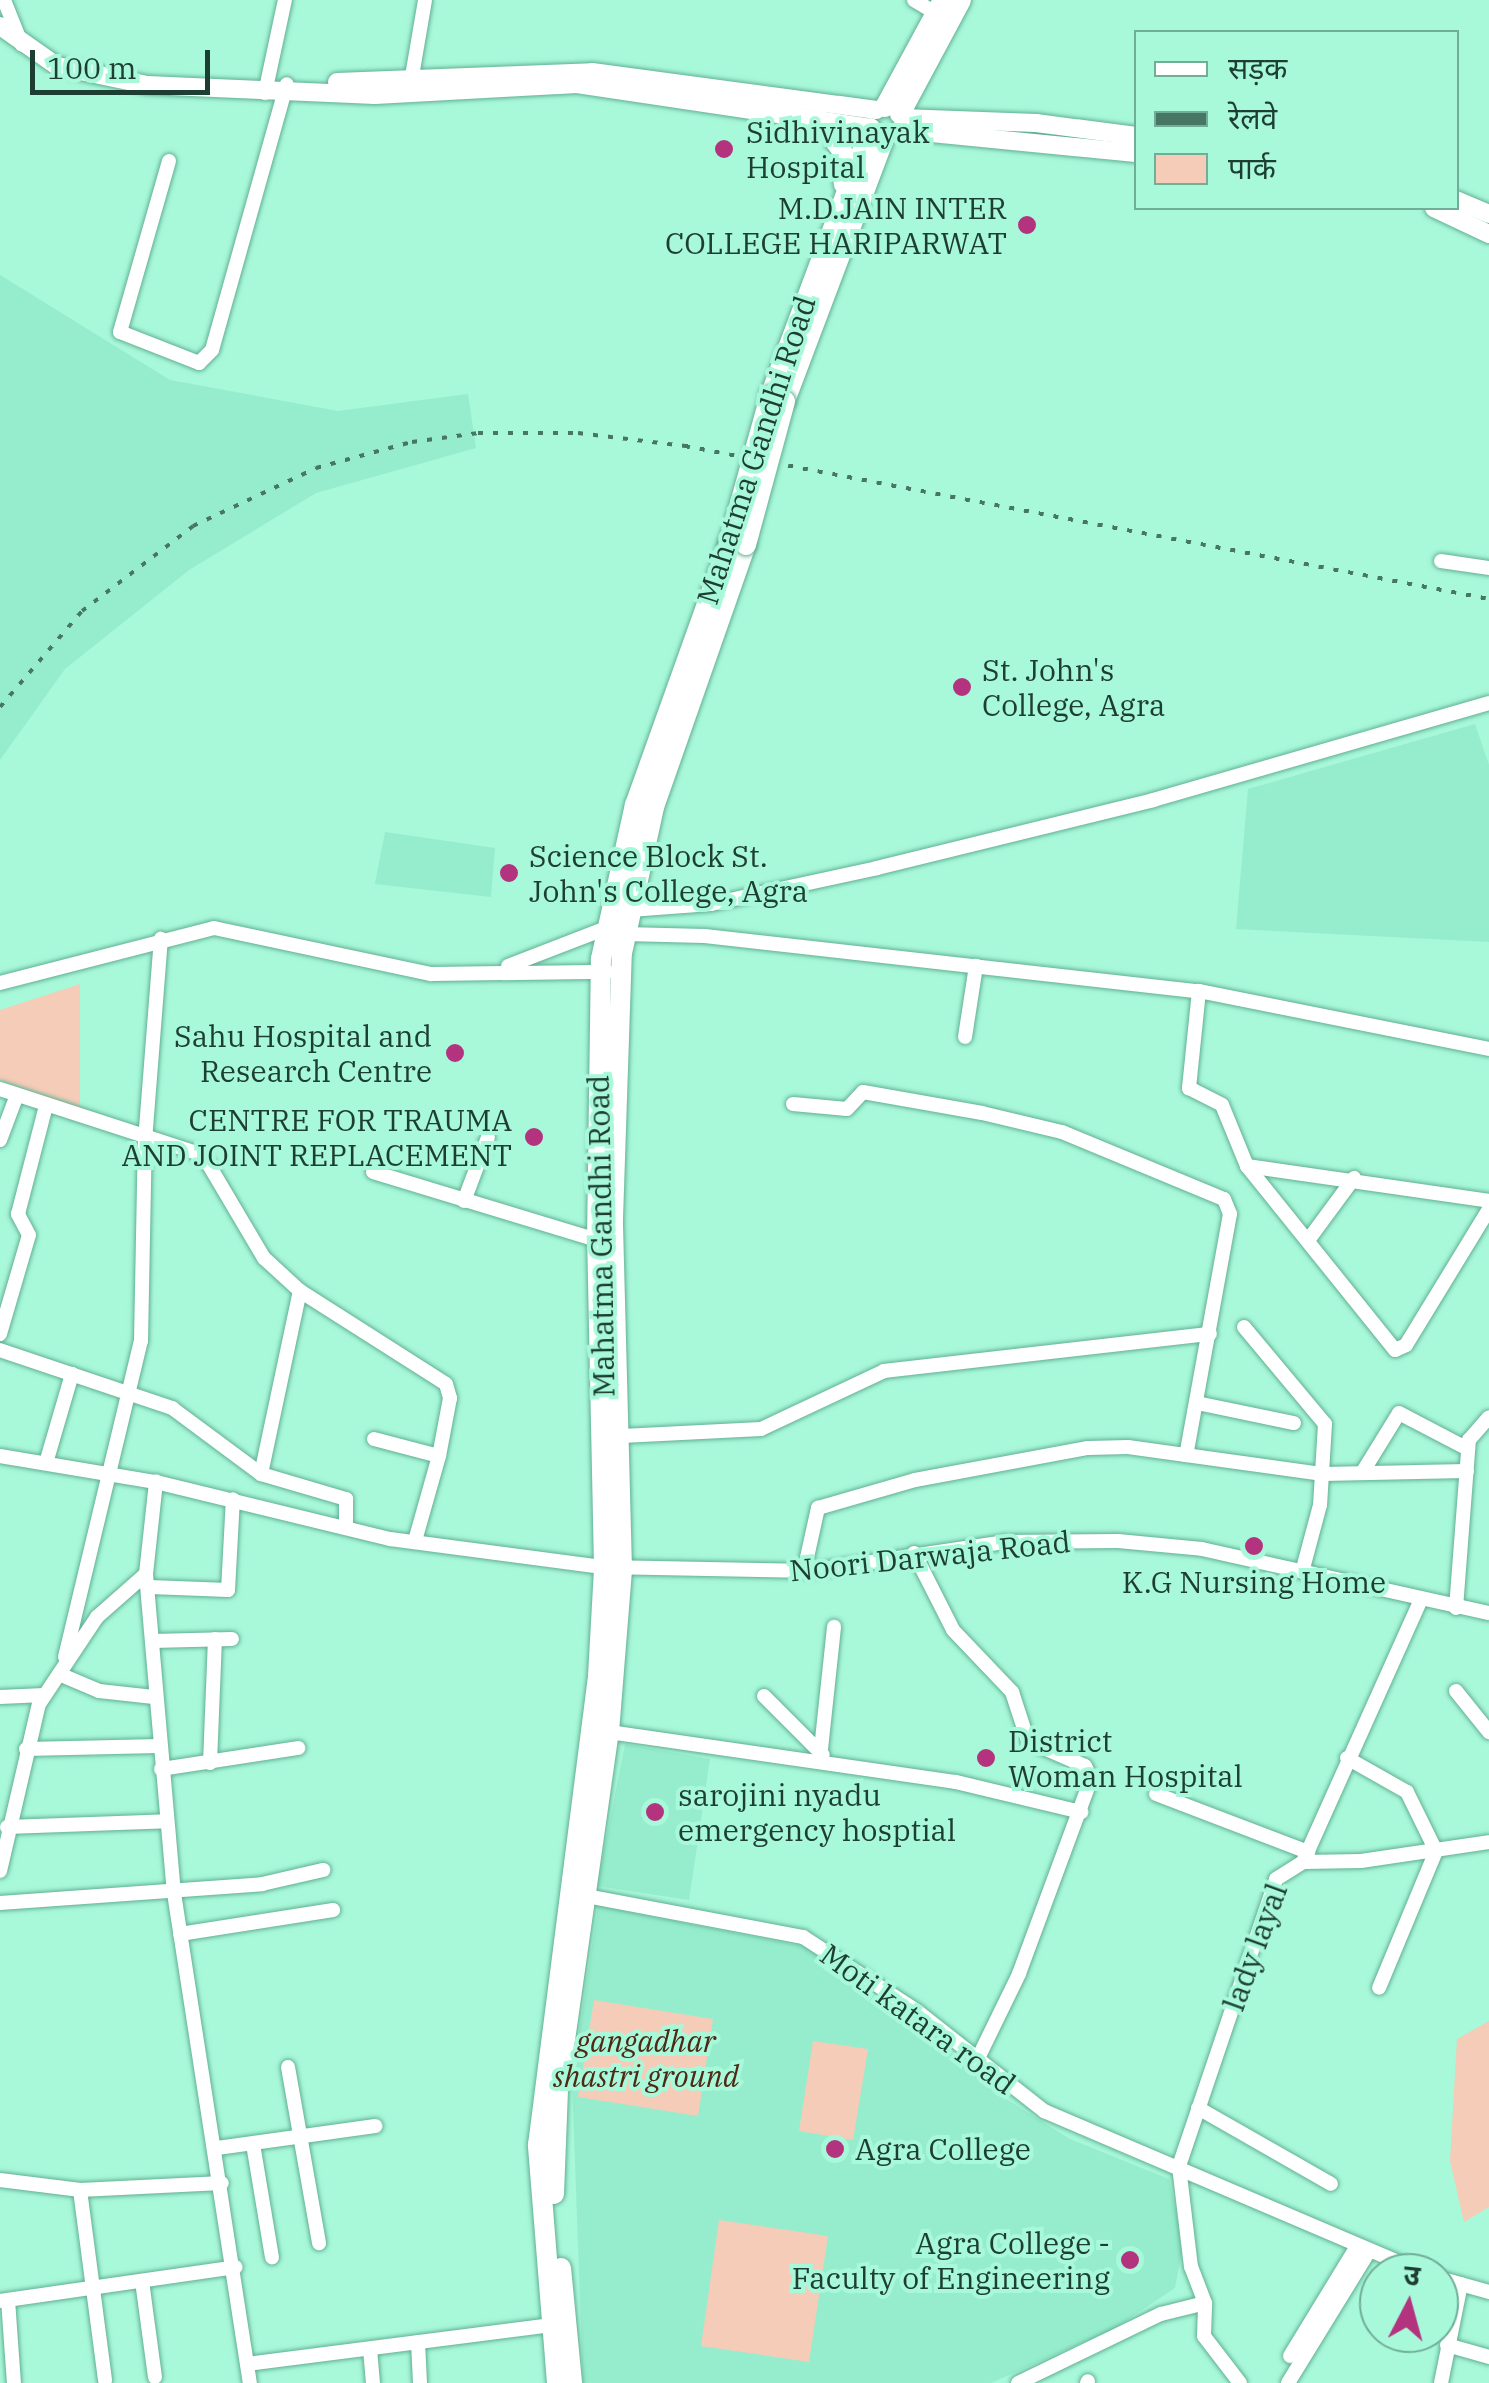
<!DOCTYPE html>
<meta charset="utf-8">
<style>
body{margin:0}
#map{position:relative;width:1489px;height:2383px;overflow:hidden;background:#a8f8da;font-family:"IBM Plex Serif","Noto Sans Devanagari",serif}
div>[style]{position:absolute}
[style*='--x']{left:calc(var(--x)*1px);top:calc(var(--y)*1px);width:calc(var(--w)*1px);rotate:calc(var(--a)*1deg)}
.built>*{inset:0;background:#95edcd}
.green>*{inset:0;background:#f5ccb7}
.roads{filter:drop-shadow(0 0 2px #62b094) drop-shadow(0 0 2px #62b094)}
.minor>*{height:14px;margin:-7px;padding:0 7px;transform-origin:7px;border-radius:7px;background:#fff}
.major>*{height:18px;margin:-9px;padding:0 9px;transform-origin:9px;border-radius:9px;background:#fff}
.highway>*{height:20px;margin:-10px;padding:0 10px;transform-origin:10px;border-radius:10px;background:#fff}
.rail>*{height:4px;margin-top:-2px;transform-origin:0;background:repeating-linear-gradient(90deg,#477664 0 5px,transparent 0 15px)}
.bridges{filter:drop-shadow(0 0 2px #62b094) drop-shadow(0 0 2px #62b094)}
.highway-bridge>*{height:20px;margin:-10px;padding:0 10px;transform-origin:10px;border-radius:10px;background:#fff}
.dots>*{width:28px;height:28px;translate:-50% -50%;box-sizing:border-box;border:5px solid #a8f8da;border-radius:50%}
span{translate:-50% -50%;white-space:nowrap;text-align:center;line-height:1.15;-webkit-text-stroke:8px #a8f8da;paint-order:stroke}
.poi-label{font-size:30px;color:#1d3e32}
.left{translate:0 -50%;text-align:left}
.right{translate:-100% -50%;text-align:right}
.street-label{font-size:30px;color:#1d3e32}
.park-label{font-size:30px;color:#4e2a15;font-style:italic}
.legend{position:absolute;left:1134px;top:30px;width:325px;height:180px;box-sizing:border-box;background:#a8f8da;border:2px solid #70ae97;margin:0;padding:12px 18px;list-style:none;font-size:30px;color:#1d3e32}
.legend li{display:flex;align-items:center;gap:20px;height:50px}
.legend b{width:50px;border:2px solid #70ae97}
.north{position:absolute;left:1359px;top:2253px;width:100px;height:100px;box-sizing:border-box;background:#a8f8da;border:2px solid #70ae97;border-radius:50%;rotate:6deg;font-size:28px;font-weight:700;line-height:40px;text-align:center;color:#1d3e32}
.north::after{content:'';display:block;margin:auto;width:35px;height:45px;background:#b3337e;clip-path:polygon(50% 0,100% 100%,50% 72%,0 100%)}
.scale{position:absolute;left:30px;top:50px;width:180px;height:45px;box-sizing:border-box;border:5px solid #1d3e32;border-top:0;padding-left:12px;font-size:30px;line-height:35px;white-space:nowrap;color:#1d3e32;-webkit-text-stroke:8px #a8f8da;paint-order:stroke}
</style>
<div id="map">
<div class="built">
<i style="clip-path:polygon(0 275px,170px 380px,338px 411px,468px 394px,476px 448px,316px 493px,189px 570px,65px 669px,0 760px)"></i>
<i style="clip-path:polygon(1475px 724px,1489px 765px,1489px 942px,1236px 929px,1248px 789px)"></i>
<i style="clip-path:polygon(385px 832px,495px 848px,491px 897px,375px 884px)"></i>
<i style="clip-path:polygon(625px 1744px,710px 1759px,689px 1900px,597px 1886px)"></i>
<i style="clip-path:polygon(598px 1906px,806px 1947px,894px 2004px,1003px 2097px,1070px 2139px,1169px 2179px,1183px 2245px,1175px 2288px,1115px 2328px,991px 2383px,583px 2383px,572px 2080px)"></i>
</div>
<div class="green">
<i style="clip-path:polygon(80px 984px,80px 1110px,0 1080px,0 1010px)"></i>
<i style="clip-path:polygon(594px 2000px,713px 2019px,698px 2116px,578px 2097px)"></i>
<i style="clip-path:polygon(1489px 2021px,1489px 2207px,1464px 2222px,1450px 2161px,1457px 2039px)"></i>
<i style="clip-path:polygon(813px 2041px,868px 2049px,853px 2140px,799px 2131px)"></i>
<i style="clip-path:polygon(719px 2220px,828px 2236px,809px 2362px,701px 2346px)"></i>
</div>
<div class="roads">
<div class="minor">
<i style="--x:4;--y:0;--w:48;--a:68.2"></i>
<i style="--x:914;--y:0;--w:26;--a:31"></i>
<i style="--x:410;--y:88;--w:89;--a:-80.3"></i>
<i style="--x:265;--y:93;--w:95;--a:-77.9"></i>
<i style="--x:169;--y:161;--w:178;--a:106"></i>
<i style="--x:120;--y:332;--w:85;--a:21.4"></i>
<i style="--x:199;--y:363;--w:18;--a:-45"></i>
<i style="--x:212;--y:350;--w:276;--a:-74.3"></i>
<i style="--x:1441;--y:561;--w:49;--a:8.3"></i>
<i style="--x:630;--y:910;--w:81;--a:-4.2"></i>
<i style="--x:711;--y:904;--w:170;--a:-12.2"></i>
<i style="--x:877;--y:868;--w:284;--a:-13.8"></i>
<i style="--x:1153;--y:800;--w:350;--a:-16.1"></i>
<i style="--x:625;--y:934;--w:80;--a:1.4"></i>
<i style="--x:705;--y:936;--w:497;--a:6.4"></i>
<i style="--x:1199;--y:991;--w:296;--a:11.3"></i>
<i style="--x:508;--y:966;--w:103;--a:-21.1"></i>
<i style="--x:0;--y:983;--w:221;--a:-14.4"></i>
<i style="--x:214;--y:928;--w:222;--a:12"></i>
<i style="--x:431;--y:974;--w:176;--a:-0.7"></i>
<i style="--x:1199;--y:991;--w:98;--a:95.9"></i>
<i style="--x:1189;--y:1088;--w:37;--a:27"></i>
<i style="--x:1222;--y:1105;--w:66;--a:67.7"></i>
<i style="--x:1247;--y:1166;--w:236;--a:51.2"></i>
<i style="--x:1395;--y:1350;--w:12;--a:-24"></i>
<i style="--x:1406;--y:1345;--w:159;--a:-58.6"></i>
<i style="--x:965;--y:1037;--w:72;--a:-81.2"></i>
<i style="--x:0;--y:1089;--w:213;--a:18"></i>
<i style="--x:203;--y:1155;--w:120;--a:59.4"></i>
<i style="--x:264;--y:1258;--w:49;--a:42.5"></i>
<i style="--x:300;--y:1291;--w:173;--a:32.5"></i>
<i style="--x:446;--y:1384;--w:15;--a:74"></i>
<i style="--x:450;--y:1398;--w:59;--a:100.7"></i>
<i style="--x:439;--y:1456;--w:88;--a:105.8"></i>
<i style="--x:793;--y:1104;--w:54;--a:5.3"></i>
<i style="--x:847;--y:1109;--w:23;--a:-47"></i>
<i style="--x:863;--y:1092;--w:121;--a:10"></i>
<i style="--x:982;--y:1113;--w:82;--a:13.4"></i>
<i style="--x:1062;--y:1132;--w:175;--a:22.5"></i>
<i style="--x:1224;--y:1199;--w:16;--a:68"></i>
<i style="--x:1230;--y:1214;--w:245;--a:100.3"></i>
<i style="--x:0;--y:1140;--w:48;--a:-69.3"></i>
<i style="--x:1247;--y:1166;--w:245;--a:8.2"></i>
<i style="--x:373;--y:1172;--w:234;--a:16.9"></i>
<i style="--x:464;--y:1201;--w:68;--a:-69.4"></i>
<i style="--x:1309;--y:1239;--w:76;--a:-53.6"></i>
<i style="--x:1244;--y:1327;--w:126;--a:50.1"></i>
<i style="--x:1325;--y:1424;--w:81;--a:93.5"></i>
<i style="--x:1320;--y:1505;--w:69;--a:105"></i>
<i style="--x:0;--y:1334;--w:103;--a:-73.7"></i>
<i style="--x:29;--y:1235;--w:24;--a:-118"></i>
<i style="--x:18;--y:1214;--w:112;--a:-75.5"></i>
<i style="--x:0;--y:1350;--w:182;--a:18.6"></i>
<i style="--x:172;--y:1408;--w:111;--a:36.6"></i>
<i style="--x:261;--y:1474;--w:89;--a:16.4"></i>
<i style="--x:346;--y:1499;--w:28;--a:90"></i>
<i style="--x:1197;--y:1403;--w:99;--a:11.7"></i>
<i style="--x:622;--y:1436;--w:139;--a:-2.9"></i>
<i style="--x:761;--y:1429;--w:136;--a:-25.2"></i>
<i style="--x:884;--y:1371;--w:328;--a:-6.5"></i>
<i style="--x:374;--y:1439;--w:67;--a:14.7"></i>
<i style="--x:0;--y:1456;--w:158;--a:9.5"></i>
<i style="--x:156;--y:1482;--w:241;--a:13.7"></i>
<i style="--x:390;--y:1539;--w:216;--a:7.5"></i>
<i style="--x:604;--y:1567;--w:207;--a:1.1"></i>
<i style="--x:811;--y:1571;--w:195;--a:-8.5"></i>
<i style="--x:1004;--y:1542;--w:114;--a:-0.5"></i>
<i style="--x:1118;--y:1541;--w:84;--a:5.4"></i>
<i style="--x:1202;--y:1549;--w:294;--a:12.6"></i>
<i style="--x:46;--y:1463;--w:93;--a:-73.7"></i>
<i style="--x:1362;--y:1473;--w:70;--a:-58.3"></i>
<i style="--x:1399;--y:1413;--w:78;--a:27.6"></i>
<i style="--x:261;--y:1474;--w:187;--a:-78"></i>
<i style="--x:914;--y:1553;--w:86;--a:63.1"></i>
<i style="--x:953;--y:1630;--w:86;--a:46.4"></i>
<i style="--x:1012;--y:1692;--w:52;--a:71.9"></i>
<i style="--x:1028;--y:1741;--w:62;--a:23.7"></i>
<i style="--x:1085;--y:1766;--w:14;--a:65"></i>
<i style="--x:1091;--y:1779;--w:208;--a:110.3"></i>
<i style="--x:1019;--y:1974;--w:96;--a:116"></i>
<i style="--x:804;--y:1571;--w:65;--a:-77.5"></i>
<i style="--x:818;--y:1508;--w:101;--a:-16.1"></i>
<i style="--x:915;--y:1480;--w:176;--a:-10.5"></i>
<i style="--x:1088;--y:1448;--w:40;--a:-1.4"></i>
<i style="--x:1128;--y:1447;--w:197;--a:7.9"></i>
<i style="--x:1323;--y:1474;--w:144;--a:-1.2"></i>
<i style="--x:146;--y:1574;--w:320;--a:85"></i>
<i style="--x:174;--y:1893;--w:496;--a:81.2"></i>
<i style="--x:150;--y:1587;--w:78;--a:2.2"></i>
<i style="--x:228;--y:1590;--w:91;--a:-86.9"></i>
<i style="--x:1456;--y:1608;--w:169;--a:-85.6"></i>
<i style="--x:1469;--y:1440;--w:30;--a:-49"></i>
<i style="--x:152;--y:1641;--w:80;--a:-1.4"></i>
<i style="--x:65;--y:1657;--w:325;--a:-76.5"></i>
<i style="--x:141;--y:1341;--w:200;--a:-88.9"></i>
<i style="--x:145;--y:1141;--w:203;--a:-85.5"></i>
<i style="--x:59;--y:1674;--w:43;--a:23"></i>
<i style="--x:99;--y:1691;--w:55;--a:6.2"></i>
<i style="--x:1456;--y:1691;--w:53;--a:51.2"></i>
<i style="--x:764;--y:1696;--w:83;--a:45"></i>
<i style="--x:0;--y:1697;--w:44;--a:-2.6"></i>
<i style="--x:609;--y:1732;--w:351;--a:8.2"></i>
<i style="--x:956;--y:1782;--w:129;--a:13.5"></i>
<i style="--x:26;--y:1749;--w:133;--a:-1.3"></i>
<i style="--x:821;--y:1749;--w:123;--a:-83.9"></i>
<i style="--x:1347;--y:1758;--w:69;--a:29.5"></i>
<i style="--x:1407;--y:1792;--w:66;--a:63.8"></i>
<i style="--x:1436;--y:1851;--w:148;--a:112.6"></i>
<i style="--x:210;--y:1763;--w:124;--a:-87.7"></i>
<i style="--x:161;--y:1769;--w:139;--a:-8.7"></i>
<i style="--x:1156;--y:1794;--w:163;--a:20.9"></i>
<i style="--x:7;--y:1827;--w:160;--a:-2.1"></i>
<i style="--x:1303;--y:1862;--w:285;--a:-65.8"></i>
<i style="--x:0;--y:1871;--w:171;--a:-76.9"></i>
<i style="--x:39;--y:1704;--w:105;--a:-56.3"></i>
<i style="--x:97;--y:1617;--w:65;--a:-41.3"></i>
<i style="--x:146;--y:1574;--w:93;--a:-83.8"></i>
<i style="--x:586;--y:1896;--w:221;--a:10.7"></i>
<i style="--x:803;--y:1937;--w:136;--a:33"></i>
<i style="--x:917;--y:2011;--w:162;--a:38.2"></i>
<i style="--x:1044;--y:2111;--w:413;--a:23.1"></i>
<i style="--x:0;--y:1903;--w:263;--a:-4.1"></i>
<i style="--x:262;--y:1884;--w:63;--a:-12.9"></i>
<i style="--x:180;--y:1934;--w:155;--a:-8.9"></i>
<i style="--x:288;--y:2067;--w:179;--a:80"></i>
<i style="--x:1198;--y:2108;--w:153;--a:29.7"></i>
<i style="--x:253;--y:2144;--w:115;--a:80.5"></i>
<i style="--x:217;--y:2148;--w:160;--a:-7.9"></i>
<i style="--x:0;--y:2180;--w:81;--a:7.1"></i>
<i style="--x:80;--y:2190;--w:142;--a:-2.8"></i>
<i style="--x:80;--y:2190;--w:192;--a:82.5"></i>
<i style="--x:1439;--y:2278;--w:52;--a:15.6"></i>
<i style="--x:142;--y:2281;--w:97;--a:82.3"></i>
<i style="--x:8;--y:2300;--w:83;--a:85.9"></i>
<i style="--x:0;--y:2301;--w:238;--a:-8.2"></i>
<i style="--x:418;--y:2342;--w:41;--a:87.2"></i>
<i style="--x:1447;--y:2345;--w:44;--a:15.9"></i>
<i style="--x:370;--y:2349;--w:34;--a:85"></i>
<i style="--x:1290;--y:2356;--w:127;--a:-58.6"></i>
<i style="--x:247;--y:2364;--w:315;--a:-7.3"></i>
<i style="--x:1018;--y:2383;--w:159;--a:-25.8"></i>
<i style="--x:1161;--y:2314;--w:45;--a:-14"></i>
<i style="--x:1087;--y:2383;--w:2;--a:-63"></i>
<i style="--x:1240;--y:2383;--w:59;--a:-127.5"></i>
<i style="--x:1204;--y:2336;--w:33;--a:-88"></i>
<i style="--x:1205;--y:2303;--w:39;--a:-111"></i>
<i style="--x:1191;--y:2267;--w:102;--a:-96.8"></i>
<i style="--x:1179;--y:2166;--w:303;--a:-71.3"></i>
<i style="--x:1276;--y:1879;--w:32;--a:-32"></i>
<i style="--x:1303;--y:1862;--w:58;--a:-1"></i>
<i style="--x:1361;--y:1861;--w:129;--a:-8.4"></i>
<i style="--x:1288;--y:2383;--w:153;--a:-58.4"></i>
<i style="--x:1441;--y:2383;--w:101;--a:-78.6"></i>
</div>
<div class="major">
<i style="--x:0;--y:26;--w:70;--a:35.1"></i>
<i style="--x:57;--y:66;--w:92;--a:11.9"></i>
<i style="--x:147;--y:85;--w:228;--a:2.5"></i>
<i style="--x:375;--y:95;--w:202;--a:-3.1"></i>
<i style="--x:577;--y:84;--w:297;--a:8.5"></i>
<i style="--x:337;--y:82;--w:255;--a:-2.2"></i>
<i style="--x:592;--y:72;--w:287;--a:7.6"></i>
<i style="--x:902;--y:118;--w:134;--a:2.1"></i>
<i style="--x:1036;--y:123;--w:101;--a:7.4"></i>
<i style="--x:901;--y:130;--w:236;--a:5.6"></i>
<i style="--x:1456;--y:200;--w:36;--a:23"></i>
<i style="--x:1434;--y:208;--w:61;--a:25.3"></i>
</div>
<div class="highway">
<i style="--x:885;--y:107;--w:122;--a:-61.5"></i>
<i style="--x:900;--y:114;--w:129;--a:-61.8"></i>
<i style="--x:819;--y:119;--w:39;--a:54"></i>
<i style="--x:842;--y:151;--w:33;--a:87"></i>
<i style="--x:770;--y:396;--w:286;--a:-69.4"></i>
<i style="--x:785;--y:401;--w:280;--a:-69.3"></i>
<i style="--x:554;--y:2194;--w:105;--a:-87.8"></i>
<i style="--x:558;--y:2089;--w:361;--a:-81.9"></i>
<i style="--x:609;--y:1732;--w:164;--a:-85.4"></i>
<i style="--x:622;--y:1569;--w:350;--a:-91.5"></i>
<i style="--x:613;--y:1219;--w:266;--a:-88.1"></i>
<i style="--x:622;--y:953;--w:149;--a:-77.6"></i>
<i style="--x:654;--y:807;--w:278;--a:-70.7"></i>
<i style="--x:561;--y:2268;--w:116;--a:84.5"></i>
<i style="--x:557;--y:2383;--w:239;--a:-94.6"></i>
<i style="--x:538;--y:2145;--w:473;--a:-82.7"></i>
<i style="--x:598;--y:1676;--w:109;--a:-86.8"></i>
<i style="--x:604;--y:1567;--w:327;--a:-91.2"></i>
<i style="--x:597;--y:1240;--w:281;--a:-89.2"></i>
<i style="--x:601;--y:959;--w:158;--a:-77.6"></i>
<i style="--x:635;--y:805;--w:278;--a:-70.3"></i>
</div>
</div>
<div class="rail">
<i style="--x:0;--y:707;--w:126;--a:-49.5"></i>
<i style="--x:82;--y:611;--w:140;--a:-37.4"></i>
<i style="--x:193;--y:526;--w:136;--a:-25.2"></i>
<i style="--x:316;--y:468;--w:99;--a:-15.2"></i>
<i style="--x:412;--y:442;--w:67;--a:-7.8"></i>
<i style="--x:478;--y:433;--w:100;--a:0"></i>
<i style="--x:578;--y:433;--w:108;--a:6.9"></i>
<i style="--x:685;--y:446;--w:818;--a:10.77"></i>
</div>
<div class="bridges">
<div class="highway-bridge">
<i style="--x:729;--y:543;--w:153;--a:-74.4"></i>
<i style="--x:746;--y:545;--w:149;--a:-74.8"></i>
</div>
</div>
<div class="dots">
<i style="left:724px;top:149px;background:#b3337e"></i>
<i style="left:1027px;top:225px;background:#b3337e"></i>
<i style="left:962px;top:687px;background:#b3337e"></i>
<i style="left:509px;top:873px;background:#b3337e"></i>
<i style="left:455px;top:1053px;background:#b3337e"></i>
<i style="left:534px;top:1137px;background:#b3337e"></i>
<i style="left:1254px;top:1546px;background:#b3337e"></i>
<i style="left:986px;top:1758px;background:#b3337e"></i>
<i style="left:655px;top:1812px;background:#b3337e"></i>
<i style="left:835px;top:2149px;background:#b3337e"></i>
<i style="left:1130px;top:2260px;background:#b3337e"></i>
</div>
<div class="poi-label">
<span class="left" style="left:746px;top:149px">Sidhivinayak<br>Hospital</span>
<span class="right" style="left:1007px;top:225px">M.D.JAIN INTER<br>COLLEGE HARIPARWAT</span>
<span class="left" style="left:982px;top:687px">St. John's<br>College, Agra</span>
<span class="left" style="left:529px;top:873px">Science Block St.<br>John's College, Agra</span>
<span class="right" style="left:432px;top:1053px">Sahu Hospital and<br>Research Centre</span>
<span class="right" style="left:512px;top:1137px">CENTRE FOR TRAUMA<br>AND JOINT REPLACEMENT</span>
<span style="left:1254px;top:1582px">K.G Nursing Home</span>
<span class="left" style="left:1008px;top:1758px">District<br>Woman Hospital</span>
<span class="left" style="left:678px;top:1812px">sarojini nyadu<br>emergency hosptial</span>
<span class="left" style="left:855px;top:2149px">Agra College</span>
<span class="right" style="left:1110px;top:2260px">Agra College -<br>Faculty of Engineering</span>
</div>
<div class="street-label">
<span style="left:756px;top:450px;rotate:-72deg">Mahatma Gandhi Road</span>
<span style="left:601px;top:1236px;rotate:-91deg">Mahatma Gandhi Road</span>
<span style="left:930px;top:1556px;rotate:-6deg">Noori Darwaja Road</span>
<span style="left:1255px;top:1947px;rotate:-70deg">lady layal</span>
<span style="left:918px;top:2019px;rotate:36deg">Moti katara road</span>
</div>
<div class="park-label">
<span style="left:646px;top:2058px">gangadhar<br>shastri ground</span>
</div>
<ul class="legend">
<li><b style="height:12px;background:#fff"></b>सड़क</li>
<li><b style="height:12px;background:#477664"></b>रेलवे</li>
<li><b style="height:28px;background:#f5ccb7"></b>पार्क</li>
</ul>
<div class="north">उ</div>
<div class="scale">100 m</div>
</div>
